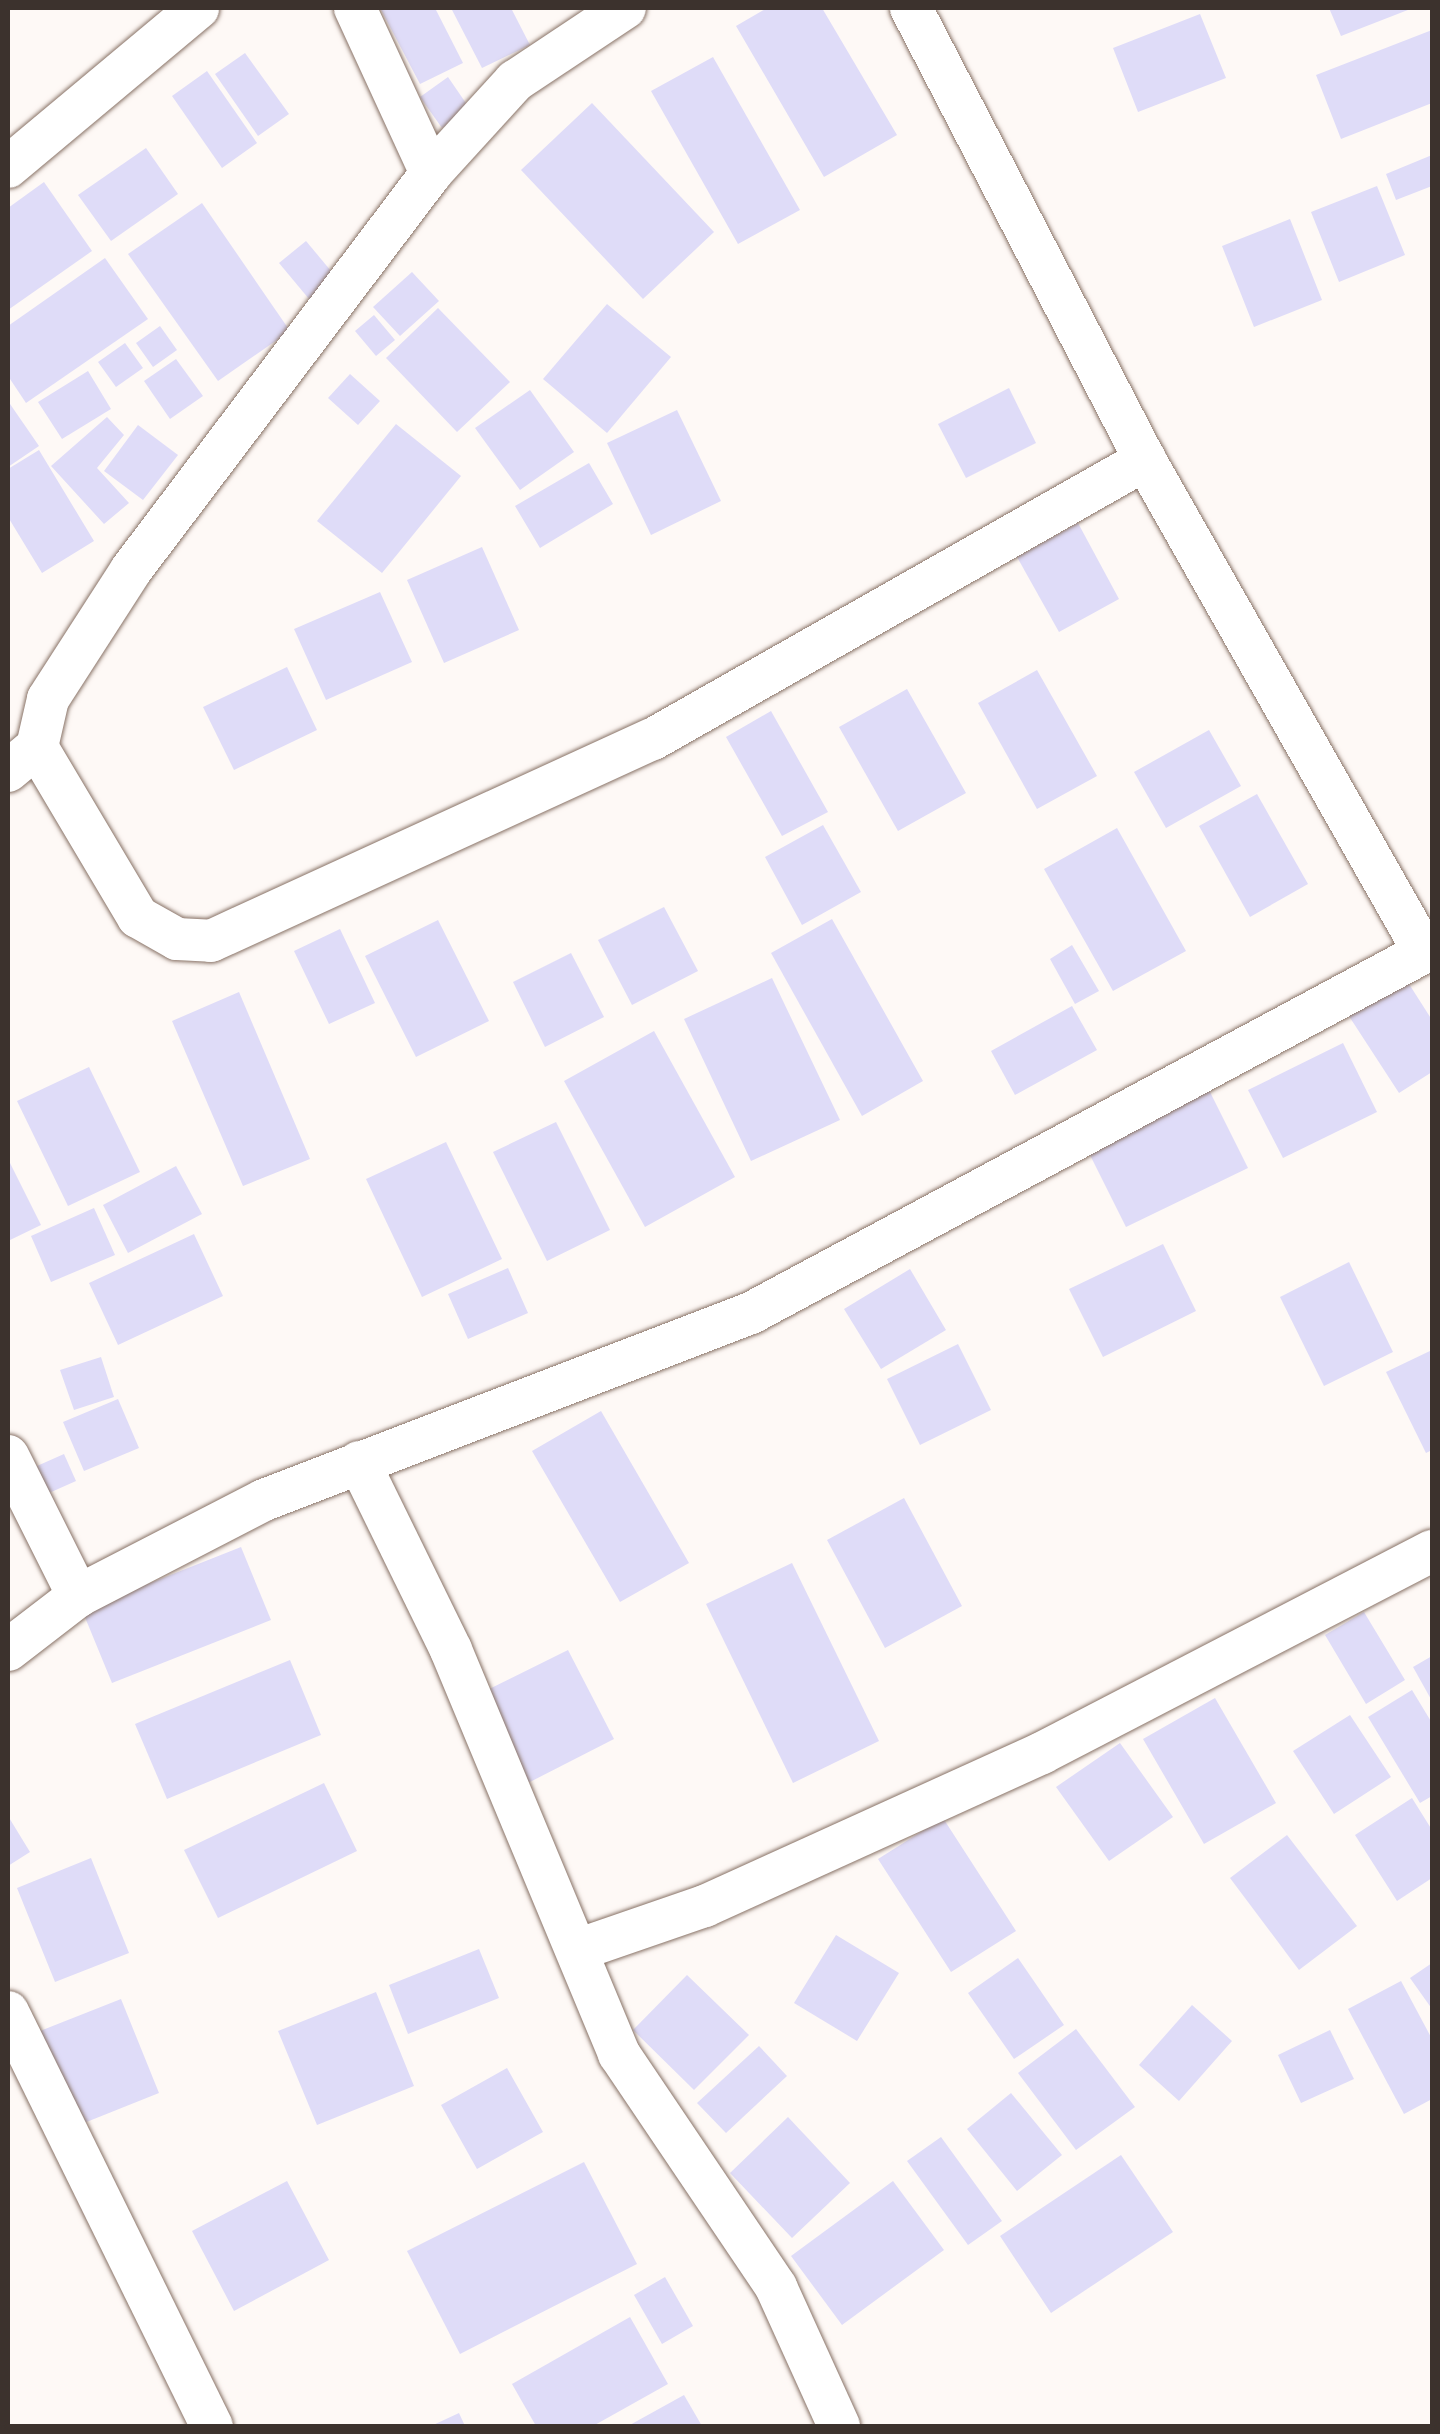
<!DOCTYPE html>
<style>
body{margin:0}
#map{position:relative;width:1440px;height:2434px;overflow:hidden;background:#fef9f6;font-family:"Open Sans",sans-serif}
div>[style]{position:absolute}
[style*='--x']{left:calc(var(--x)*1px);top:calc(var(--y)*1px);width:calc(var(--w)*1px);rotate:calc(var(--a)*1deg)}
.building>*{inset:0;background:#dfdcf8}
.roads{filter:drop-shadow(0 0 2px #887266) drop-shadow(0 0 2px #887266)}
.street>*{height:42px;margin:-21px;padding:0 21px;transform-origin:21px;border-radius:21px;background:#fff}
span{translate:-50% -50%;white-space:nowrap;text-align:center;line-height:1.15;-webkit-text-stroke:8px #fff;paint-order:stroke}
.frame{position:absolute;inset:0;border:10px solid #3c322d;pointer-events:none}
</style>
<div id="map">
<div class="building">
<i style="clip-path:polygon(380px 8px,435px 8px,463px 63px,420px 84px)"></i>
<i style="clip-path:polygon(451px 8px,511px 8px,530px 45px,482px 68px)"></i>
<i style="clip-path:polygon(767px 8px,822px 8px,897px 135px,824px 177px,736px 26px)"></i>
<i style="clip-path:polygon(1329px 8px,1413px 8px,1341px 36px)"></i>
<i style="clip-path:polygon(1200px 14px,1226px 78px,1138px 112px,1113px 48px)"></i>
<i style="clip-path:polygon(1432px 30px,1432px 103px,1341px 139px,1316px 75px)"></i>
<i style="clip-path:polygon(245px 53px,289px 114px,258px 136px,215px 74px)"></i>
<i style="clip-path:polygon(713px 57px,800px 210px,738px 244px,651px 91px)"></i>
<i style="clip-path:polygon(207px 71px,257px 143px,222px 168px,172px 96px)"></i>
<i style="clip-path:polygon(448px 77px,470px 109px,442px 128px,420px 97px)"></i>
<i style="clip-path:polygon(592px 103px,714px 232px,643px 299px,521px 170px)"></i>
<i style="clip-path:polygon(146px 148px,178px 194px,111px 241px,78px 195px)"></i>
<i style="clip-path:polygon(1432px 155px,1432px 186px,1396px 200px,1386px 174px)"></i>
<i style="clip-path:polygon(44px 182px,92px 251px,8px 310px,8px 208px)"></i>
<i style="clip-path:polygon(1377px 186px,1405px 255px,1339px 282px,1311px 212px)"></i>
<i style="clip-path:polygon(202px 203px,290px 331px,218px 381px,128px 254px)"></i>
<i style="clip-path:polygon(1290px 219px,1322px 300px,1254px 327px,1222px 246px)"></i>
<i style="clip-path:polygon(306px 241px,336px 277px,309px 299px,279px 263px)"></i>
<i style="clip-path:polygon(105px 258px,148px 319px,26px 403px,8px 376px,8px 326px)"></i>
<i style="clip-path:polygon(412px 272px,439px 301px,400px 336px,373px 307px)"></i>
<i style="clip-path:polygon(607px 304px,671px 357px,607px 433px,543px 379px)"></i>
<i style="clip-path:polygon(438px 308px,510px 382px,457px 432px,386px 358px)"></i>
<i style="clip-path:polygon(374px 315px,395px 340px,376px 356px,355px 331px)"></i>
<i style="clip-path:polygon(160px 326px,177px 350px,153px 367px,136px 343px)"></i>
<i style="clip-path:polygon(125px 343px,143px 368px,116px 387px,98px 362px)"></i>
<i style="clip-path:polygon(176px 359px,203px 396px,170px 419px,144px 381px)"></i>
<i style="clip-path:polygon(88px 371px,111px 409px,62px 439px,38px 402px)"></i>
<i style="clip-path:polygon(350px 374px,380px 401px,358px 425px,328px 398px)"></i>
<i style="clip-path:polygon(1009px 388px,1036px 443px,966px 478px,938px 424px)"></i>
<i style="clip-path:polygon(530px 390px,574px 452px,520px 490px,475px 428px)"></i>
<i style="clip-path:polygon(8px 401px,39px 446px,8px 467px)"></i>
<i style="clip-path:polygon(677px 410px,721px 501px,651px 535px,607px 443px)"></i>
<i style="clip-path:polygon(107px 417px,124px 435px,97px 468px,129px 503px,104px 524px,51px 466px)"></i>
<i style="clip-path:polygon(396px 424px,461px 476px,382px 573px,317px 521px)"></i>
<i style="clip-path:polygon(138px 425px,178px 455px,143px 500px,104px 471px)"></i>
<i style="clip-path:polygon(39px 450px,94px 541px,42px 573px,8px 517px,8px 469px)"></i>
<i style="clip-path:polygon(589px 463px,613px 504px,540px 548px,515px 506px)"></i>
<i style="clip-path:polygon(1078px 523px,1119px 599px,1059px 632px,1017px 557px)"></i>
<i style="clip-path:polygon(482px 547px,519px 630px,444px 663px,407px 580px)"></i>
<i style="clip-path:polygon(380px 592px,412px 662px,326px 700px,294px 629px)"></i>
<i style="clip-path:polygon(287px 667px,317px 730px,234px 770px,203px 707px)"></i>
<i style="clip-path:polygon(1037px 670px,1097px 776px,1037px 809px,978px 703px)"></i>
<i style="clip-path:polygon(907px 689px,966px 793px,898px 831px,839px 727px)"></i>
<i style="clip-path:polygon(771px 711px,828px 812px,782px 836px,726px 737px)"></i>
<i style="clip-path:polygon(1209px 730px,1241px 786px,1166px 828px,1134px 772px)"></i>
<i style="clip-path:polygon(1257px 794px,1308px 884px,1250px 917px,1199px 826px)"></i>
<i style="clip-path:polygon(823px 825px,861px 892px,802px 925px,765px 857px)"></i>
<i style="clip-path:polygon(1117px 828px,1186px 951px,1113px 991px,1044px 869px)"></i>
<i style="clip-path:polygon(664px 907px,698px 971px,632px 1005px,598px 940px)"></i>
<i style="clip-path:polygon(832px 919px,923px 1081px,862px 1116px,771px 953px)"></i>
<i style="clip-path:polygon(438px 920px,489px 1021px,416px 1057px,365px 956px)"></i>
<i style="clip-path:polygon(340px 929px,375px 1003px,329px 1024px,294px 951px)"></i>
<i style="clip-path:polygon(1072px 945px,1099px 991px,1075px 1004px,1050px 959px)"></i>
<i style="clip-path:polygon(571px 953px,604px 1017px,545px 1047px,513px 982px)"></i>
<i style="clip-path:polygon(1402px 973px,1432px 1020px,1432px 1072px,1399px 1093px,1345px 1010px)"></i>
<i style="clip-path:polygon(772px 978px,840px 1120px,751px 1161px,684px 1019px)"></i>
<i style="clip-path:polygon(239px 992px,310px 1159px,243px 1186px,172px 1021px)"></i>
<i style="clip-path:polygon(1072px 1006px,1097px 1050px,1015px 1095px,991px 1051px)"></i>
<i style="clip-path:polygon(654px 1031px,735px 1177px,645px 1227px,564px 1081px)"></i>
<i style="clip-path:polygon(1343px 1043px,1377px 1112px,1283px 1158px,1248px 1090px)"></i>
<i style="clip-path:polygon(89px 1067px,140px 1172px,68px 1206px,17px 1101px)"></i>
<i style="clip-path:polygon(1209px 1090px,1248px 1168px,1126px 1227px,1087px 1149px)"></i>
<i style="clip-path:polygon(556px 1122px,610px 1230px,547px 1261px,493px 1152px)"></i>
<i style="clip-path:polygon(446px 1142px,502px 1259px,422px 1297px,366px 1179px)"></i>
<i style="clip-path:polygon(8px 1159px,41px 1225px,8px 1241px)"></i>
<i style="clip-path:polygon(176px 1166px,202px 1214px,128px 1253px,103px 1205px)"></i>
<i style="clip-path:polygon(94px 1208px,115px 1255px,51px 1282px,31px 1236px)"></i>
<i style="clip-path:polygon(194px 1234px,223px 1296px,118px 1345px,89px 1283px)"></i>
<i style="clip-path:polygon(1163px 1244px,1196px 1311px,1103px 1357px,1069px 1289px)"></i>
<i style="clip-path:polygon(1349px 1262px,1393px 1352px,1324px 1386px,1280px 1297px)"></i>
<i style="clip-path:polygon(508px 1268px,528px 1313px,468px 1339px,448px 1294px)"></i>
<i style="clip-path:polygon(910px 1269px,946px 1330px,881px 1369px,844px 1309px)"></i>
<i style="clip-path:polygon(958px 1344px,991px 1410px,920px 1445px,887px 1379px)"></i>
<i style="clip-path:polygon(1432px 1350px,1432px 1450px,1426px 1453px,1386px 1372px)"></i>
<i style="clip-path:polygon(101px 1357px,114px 1397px,74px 1410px,60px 1370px)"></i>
<i style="clip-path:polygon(118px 1399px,139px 1448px,84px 1471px,63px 1422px)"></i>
<i style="clip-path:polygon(601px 1411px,689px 1563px,620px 1602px,532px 1451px)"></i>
<i style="clip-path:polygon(64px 1454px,76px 1481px,49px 1493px,37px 1466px)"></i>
<i style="clip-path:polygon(904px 1498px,962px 1606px,885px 1648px,827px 1540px)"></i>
<i style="clip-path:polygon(241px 1547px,271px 1620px,112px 1683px,82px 1610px)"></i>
<i style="clip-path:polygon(792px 1563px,879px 1741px,793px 1783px,706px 1604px)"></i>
<i style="clip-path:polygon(1364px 1612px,1405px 1680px,1366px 1704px,1325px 1635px)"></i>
<i style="clip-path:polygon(568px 1650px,614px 1739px,526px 1784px,479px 1694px)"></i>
<i style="clip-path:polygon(1432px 1656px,1432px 1701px,1413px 1667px)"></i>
<i style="clip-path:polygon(290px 1660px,321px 1735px,167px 1799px,135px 1724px)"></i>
<i style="clip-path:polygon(1412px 1690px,1432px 1723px,1432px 1796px,1420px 1803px,1368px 1717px)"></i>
<i style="clip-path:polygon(1215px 1698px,1276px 1803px,1204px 1844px,1143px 1739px)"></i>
<i style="clip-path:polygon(1350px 1715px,1391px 1777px,1334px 1814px,1293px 1751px)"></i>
<i style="clip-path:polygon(1120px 1743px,1173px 1817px,1109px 1861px,1056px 1787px)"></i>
<i style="clip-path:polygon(324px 1783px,357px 1851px,218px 1918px,184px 1850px)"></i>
<i style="clip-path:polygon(1412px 1798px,1432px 1830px,1432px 1878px,1397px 1901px,1355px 1835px)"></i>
<i style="clip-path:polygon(8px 1816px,30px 1852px,8px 1866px)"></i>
<i style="clip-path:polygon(943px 1818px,1016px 1931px,951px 1972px,878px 1859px)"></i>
<i style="clip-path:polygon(1287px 1835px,1357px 1926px,1299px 1970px,1230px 1878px)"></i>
<i style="clip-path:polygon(91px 1858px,129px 1953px,55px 1982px,17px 1888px)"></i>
<i style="clip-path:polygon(836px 1935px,899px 1973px,857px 2041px,794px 2003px)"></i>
<i style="clip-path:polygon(479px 1949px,499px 1998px,408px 2034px,389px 1985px)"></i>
<i style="clip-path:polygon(1018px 1958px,1064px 2025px,1014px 2059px,968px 1993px)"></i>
<i style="clip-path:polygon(1432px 1963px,1432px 2009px,1410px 1978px)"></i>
<i style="clip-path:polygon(687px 1975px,749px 2035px,694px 2090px,633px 2030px)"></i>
<i style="clip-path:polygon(1401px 1981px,1432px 2039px,1432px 2099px,1404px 2114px,1348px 2009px)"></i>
<i style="clip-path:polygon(376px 1992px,414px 2086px,317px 2125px,278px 2031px)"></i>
<i style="clip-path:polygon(121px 1999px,159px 2093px,79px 2125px,40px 2031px)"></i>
<i style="clip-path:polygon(1192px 2005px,1232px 2041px,1179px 2101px,1139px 2065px)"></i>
<i style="clip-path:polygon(1076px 2029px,1135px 2107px,1076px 2150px,1018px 2073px)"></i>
<i style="clip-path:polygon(1330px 2030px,1354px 2079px,1301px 2103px,1278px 2055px)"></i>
<i style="clip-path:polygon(759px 2046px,787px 2076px,726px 2133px,697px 2103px)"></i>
<i style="clip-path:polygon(507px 2068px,543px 2132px,477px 2169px,441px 2105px)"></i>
<i style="clip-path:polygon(1011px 2093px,1062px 2155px,1017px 2191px,967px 2129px)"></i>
<i style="clip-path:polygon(788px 2117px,850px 2183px,792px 2238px,730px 2173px)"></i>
<i style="clip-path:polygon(941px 2137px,1002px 2221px,968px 2245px,907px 2161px)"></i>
<i style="clip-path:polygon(1121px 2155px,1173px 2232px,1051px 2313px,1000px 2236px)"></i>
<i style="clip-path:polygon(584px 2162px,637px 2264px,460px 2354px,407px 2251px)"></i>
<i style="clip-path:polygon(287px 2181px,329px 2260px,234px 2311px,192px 2231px)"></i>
<i style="clip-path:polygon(893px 2181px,944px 2250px,842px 2325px,791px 2256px)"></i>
<i style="clip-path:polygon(665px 2277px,693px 2326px,662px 2344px,634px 2295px)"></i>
<i style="clip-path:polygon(630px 2317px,668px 2384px,593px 2426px,536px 2426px,512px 2384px)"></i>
<i style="clip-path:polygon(684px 2395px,702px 2426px,628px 2426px)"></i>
<i style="clip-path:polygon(459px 2413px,465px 2426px,431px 2426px)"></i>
</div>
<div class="roads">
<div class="street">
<i style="--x:355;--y:8;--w:182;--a:65.3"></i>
<i style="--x:911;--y:8;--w:509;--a:62.63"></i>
<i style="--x:1145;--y:460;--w:566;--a:60.44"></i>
<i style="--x:8;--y:167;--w:248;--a:-39.9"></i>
<i style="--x:37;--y:747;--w:198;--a:59.3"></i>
<i style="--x:138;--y:917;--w:45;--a:29.4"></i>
<i style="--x:177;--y:939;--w:34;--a:3"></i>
<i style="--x:211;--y:941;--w:486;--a:-24.6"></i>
<i style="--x:653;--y:739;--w:566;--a:-29.56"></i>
<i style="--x:8;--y:771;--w:38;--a:-40"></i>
<i style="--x:37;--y:747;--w:49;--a:-77.1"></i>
<i style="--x:48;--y:699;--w:153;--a:-57.2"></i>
<i style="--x:131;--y:570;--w:498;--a:-52.9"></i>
<i style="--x:431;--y:173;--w:125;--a:-47.6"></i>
<i style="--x:515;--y:81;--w:132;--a:-33.6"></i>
<i style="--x:8;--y:1456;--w:157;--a:63.4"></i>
<i style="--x:359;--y:1462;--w:209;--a:63.9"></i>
<i style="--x:451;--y:1650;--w:438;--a:67.4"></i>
<i style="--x:619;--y:2054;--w:281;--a:56"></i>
<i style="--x:776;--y:2287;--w:153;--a:65.6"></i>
<i style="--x:8;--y:1650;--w:88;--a:-37.6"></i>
<i style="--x:78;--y:1596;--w:209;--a:-27.3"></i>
<i style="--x:264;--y:1500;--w:522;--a:-21.01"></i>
<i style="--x:751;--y:1313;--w:773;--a:-28.19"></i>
<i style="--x:577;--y:1950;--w:135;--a:-19"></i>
<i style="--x:705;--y:1906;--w:370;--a:-24.4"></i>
<i style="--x:1042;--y:1753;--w:439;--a:-27.4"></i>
<i style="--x:8;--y:2012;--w:462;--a:63.8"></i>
</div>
</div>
<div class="frame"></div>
</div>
